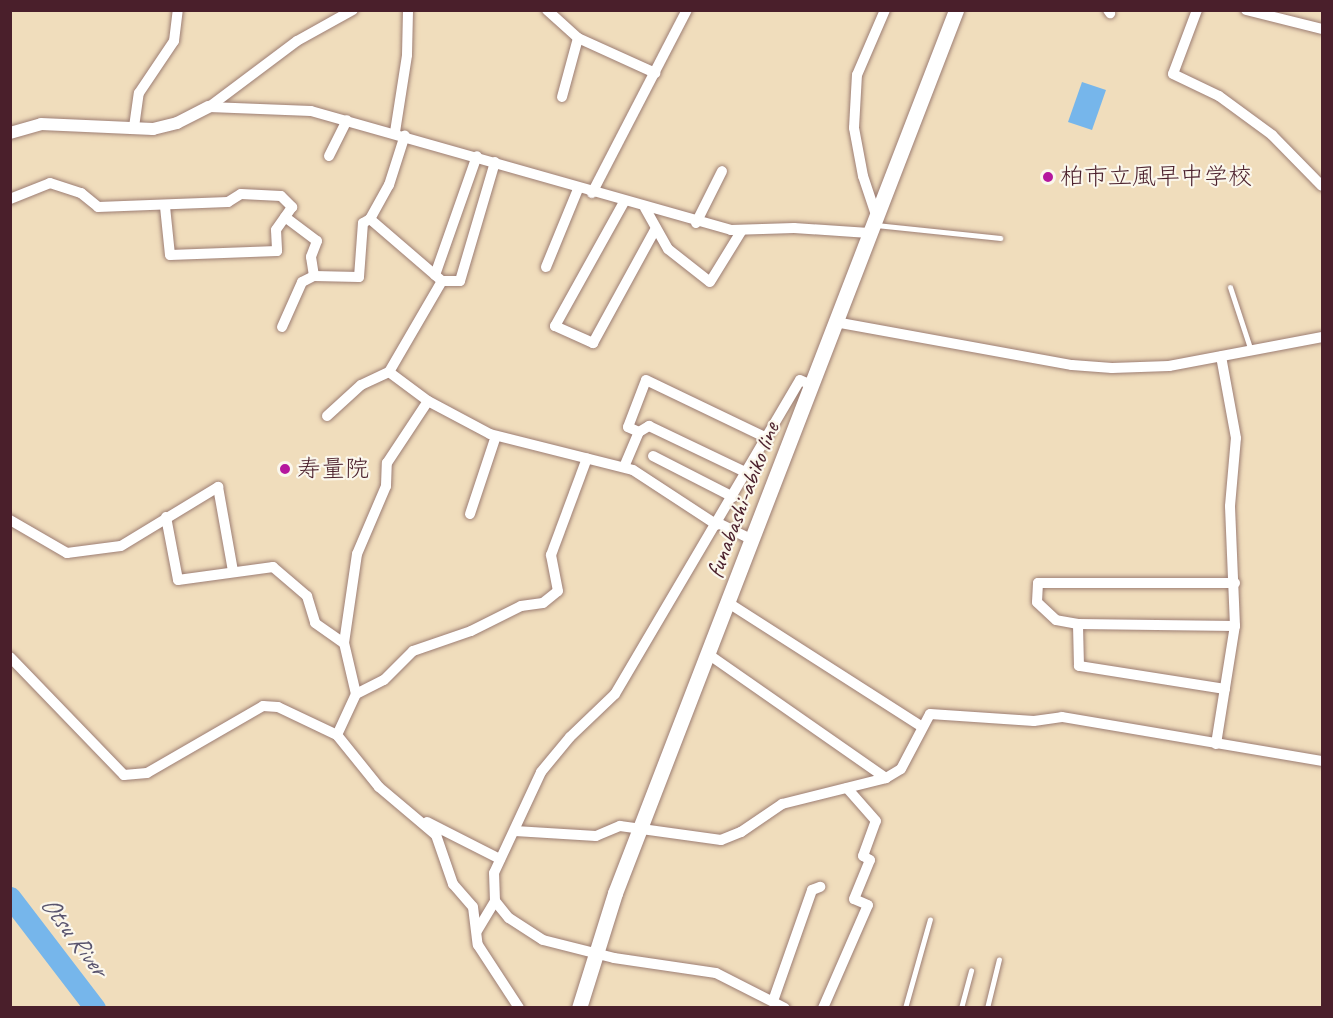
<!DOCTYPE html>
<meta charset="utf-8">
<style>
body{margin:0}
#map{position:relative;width:1333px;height:1018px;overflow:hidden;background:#f0ddbc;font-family:Caveat,"Klee One",sans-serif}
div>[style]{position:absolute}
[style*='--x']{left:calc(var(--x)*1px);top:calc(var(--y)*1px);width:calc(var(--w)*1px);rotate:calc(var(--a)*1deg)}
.water>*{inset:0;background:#76b6eb}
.river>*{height:21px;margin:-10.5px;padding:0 10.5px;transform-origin:10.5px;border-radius:10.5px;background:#76b6eb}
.roads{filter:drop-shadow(0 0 2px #9d7e74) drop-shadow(0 0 2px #9d7e74)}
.service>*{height:5px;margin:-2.5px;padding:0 2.5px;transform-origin:2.5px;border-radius:2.5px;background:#fff}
.minor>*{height:10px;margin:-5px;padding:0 5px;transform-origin:5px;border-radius:5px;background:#fff}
.tertiary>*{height:12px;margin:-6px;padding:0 6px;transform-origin:6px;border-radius:6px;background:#fff}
.primary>*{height:15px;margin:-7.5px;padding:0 7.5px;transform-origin:7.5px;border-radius:7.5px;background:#fff}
.dots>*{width:16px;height:16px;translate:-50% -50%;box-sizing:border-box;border:3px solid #fbf7ec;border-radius:50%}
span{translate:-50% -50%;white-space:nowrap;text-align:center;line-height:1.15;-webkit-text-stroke:4.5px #fbf7ec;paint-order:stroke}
.poi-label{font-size:24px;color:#4a1f2b}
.left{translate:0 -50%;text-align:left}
.street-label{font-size:24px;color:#4a1f2b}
.water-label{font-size:26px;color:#59546e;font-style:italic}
.frame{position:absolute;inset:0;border:12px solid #4a1f2b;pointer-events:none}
</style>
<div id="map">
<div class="water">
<i style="clip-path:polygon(1082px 82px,1106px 90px,1092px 130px,1068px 122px)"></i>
</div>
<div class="river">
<i style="--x:10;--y:897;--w:140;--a:52.6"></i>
</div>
<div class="roads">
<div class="service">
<i style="--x:876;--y:225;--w:125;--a:6"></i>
<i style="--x:1230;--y:287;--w:67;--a:71.8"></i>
<i style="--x:905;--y:1008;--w:92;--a:-74.3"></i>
<i style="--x:961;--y:1008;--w:39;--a:-75"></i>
<i style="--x:987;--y:1008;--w:50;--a:-76.2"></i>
</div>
<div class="minor">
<i style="--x:547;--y:10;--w:42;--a:42.1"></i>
<i style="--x:578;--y:38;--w:85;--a:24.4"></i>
<i style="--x:1108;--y:10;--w:4;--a:56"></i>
<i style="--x:1197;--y:10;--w:68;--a:110.6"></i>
<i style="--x:1173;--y:74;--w:51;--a:25.6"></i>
<i style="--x:1219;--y:96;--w:66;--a:36.3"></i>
<i style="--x:1272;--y:135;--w:71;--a:45.6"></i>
<i style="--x:1246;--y:10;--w:78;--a:14"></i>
<i style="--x:562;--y:97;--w:61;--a:-74.8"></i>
<i style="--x:209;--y:107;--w:102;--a:2.2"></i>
<i style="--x:311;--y:111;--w:437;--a:15.8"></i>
<i style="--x:731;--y:230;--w:63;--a:-1.8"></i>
<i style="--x:794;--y:228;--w:75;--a:3.8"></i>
<i style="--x:209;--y:107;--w:110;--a:-36.9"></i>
<i style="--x:297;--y:41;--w:64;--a:-29"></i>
<i style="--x:134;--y:127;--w:34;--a:-82"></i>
<i style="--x:139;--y:93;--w:63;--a:-56.1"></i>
<i style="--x:174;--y:41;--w:31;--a:-83"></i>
<i style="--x:395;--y:132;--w:78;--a:-81.1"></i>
<i style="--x:407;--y:55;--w:45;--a:-88.7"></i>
<i style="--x:329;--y:156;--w:40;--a:-63.4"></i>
<i style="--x:592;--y:193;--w:206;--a:-62.6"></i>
<i style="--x:10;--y:199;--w:43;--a:-21.8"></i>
<i style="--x:50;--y:183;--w:33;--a:18"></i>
<i style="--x:81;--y:193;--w:22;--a:39"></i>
<i style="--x:98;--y:207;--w:130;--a:-2.2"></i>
<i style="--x:228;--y:202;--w:15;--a:-32"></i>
<i style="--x:241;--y:194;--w:40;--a:2.9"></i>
<i style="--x:281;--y:196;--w:16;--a:45"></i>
<i style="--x:292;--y:207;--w:28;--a:125"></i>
<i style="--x:276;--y:230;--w:21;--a:87"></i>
<i style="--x:277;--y:251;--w:107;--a:177.9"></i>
<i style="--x:170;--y:255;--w:48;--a:-95.9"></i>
<i style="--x:624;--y:202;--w:142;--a:119.1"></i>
<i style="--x:555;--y:326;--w:42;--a:24.1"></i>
<i style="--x:593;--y:343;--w:131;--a:-61.3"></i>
<i style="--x:645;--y:208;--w:47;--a:60.7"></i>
<i style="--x:668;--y:249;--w:53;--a:38.2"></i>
<i style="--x:710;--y:282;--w:61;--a:-58.4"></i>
<i style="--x:876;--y:215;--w:41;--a:-108.4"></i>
<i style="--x:863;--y:176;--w:49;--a:-100.6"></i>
<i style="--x:854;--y:128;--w:53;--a:-86.8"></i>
<i style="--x:857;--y:75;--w:71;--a:-66.7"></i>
<i style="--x:285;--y:217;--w:40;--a:37"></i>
<i style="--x:317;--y:241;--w:17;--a:111"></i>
<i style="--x:311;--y:257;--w:19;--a:81"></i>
<i style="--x:696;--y:223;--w:58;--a:-63.4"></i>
<i style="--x:546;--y:267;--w:84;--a:-67.7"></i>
<i style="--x:435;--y:275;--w:126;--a:-70.6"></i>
<i style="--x:442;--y:281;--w:18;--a:0"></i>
<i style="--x:460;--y:281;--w:124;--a:-73.6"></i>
<i style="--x:835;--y:322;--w:241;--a:10.3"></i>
<i style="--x:1072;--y:365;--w:40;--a:4.3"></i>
<i style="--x:1112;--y:368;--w:57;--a:-2"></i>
<i style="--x:1169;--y:366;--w:156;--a:-10.7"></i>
<i style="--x:282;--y:327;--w:49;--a:-66"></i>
<i style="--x:302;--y:282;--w:13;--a:-27"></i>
<i style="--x:314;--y:276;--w:45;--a:1.3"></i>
<i style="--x:359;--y:277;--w:54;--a:-85.8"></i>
<i style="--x:363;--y:223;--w:8;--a:-30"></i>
<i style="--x:370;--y:219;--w:39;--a:-61"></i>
<i style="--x:389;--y:185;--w:52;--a:-72.3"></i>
<i style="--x:389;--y:372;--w:49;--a:36.6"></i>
<i style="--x:428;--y:401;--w:70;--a:28"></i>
<i style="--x:490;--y:434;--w:147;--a:14.1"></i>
<i style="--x:633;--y:470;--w:100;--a:33.2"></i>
<i style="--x:327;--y:416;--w:46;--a:-42.4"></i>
<i style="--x:361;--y:385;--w:31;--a:-25"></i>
<i style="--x:389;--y:372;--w:105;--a:-59.8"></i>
<i style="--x:442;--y:281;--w:95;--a:-139.3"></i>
<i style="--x:639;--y:432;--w:12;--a:-31"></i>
<i style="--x:649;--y:426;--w:109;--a:25.6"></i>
<i style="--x:653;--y:456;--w:90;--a:27.1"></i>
<i style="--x:624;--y:467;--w:38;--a:-67"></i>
<i style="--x:639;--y:432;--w:12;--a:-156"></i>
<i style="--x:628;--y:427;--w:50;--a:-69"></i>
<i style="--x:646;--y:380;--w:134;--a:25.6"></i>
<i style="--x:470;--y:514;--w:82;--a:-71.6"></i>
<i style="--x:166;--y:517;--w:64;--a:79.2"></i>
<i style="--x:178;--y:580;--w:96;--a:-7.8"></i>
<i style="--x:273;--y:567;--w:45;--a:40.5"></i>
<i style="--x:307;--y:596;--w:28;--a:73"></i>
<i style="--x:315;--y:623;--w:35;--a:35"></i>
<i style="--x:10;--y:520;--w:66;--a:30.1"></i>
<i style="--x:67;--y:553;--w:54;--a:-7.4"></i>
<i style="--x:121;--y:546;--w:114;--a:-31.3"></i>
<i style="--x:218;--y:487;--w:85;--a:79.9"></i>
<i style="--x:718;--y:523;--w:37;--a:26"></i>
<i style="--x:727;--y:602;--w:230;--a:32.6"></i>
<i style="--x:1078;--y:624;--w:157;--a:0.7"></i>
<i style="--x:708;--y:654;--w:217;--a:34.9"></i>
<i style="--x:10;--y:657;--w:164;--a:46"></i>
<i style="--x:124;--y:775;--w:23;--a:-5"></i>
<i style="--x:147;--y:773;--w:134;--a:-30"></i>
<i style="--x:263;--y:706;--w:15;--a:4"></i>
<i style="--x:278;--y:707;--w:65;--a:25.4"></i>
<i style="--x:337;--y:735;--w:67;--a:51.1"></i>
<i style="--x:379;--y:787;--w:75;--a:40.1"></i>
<i style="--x:436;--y:835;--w:52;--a:70.9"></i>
<i style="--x:453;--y:884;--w:30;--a:49"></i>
<i style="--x:473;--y:907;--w:38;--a:83"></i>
<i style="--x:478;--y:945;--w:75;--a:56.9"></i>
<i style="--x:1225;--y:689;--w:148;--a:-171"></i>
<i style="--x:1079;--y:666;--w:42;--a:-91.4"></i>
<i style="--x:1078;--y:624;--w:22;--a:-170"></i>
<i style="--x:1056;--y:620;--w:26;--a:-137"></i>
<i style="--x:1037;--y:602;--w:19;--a:-87"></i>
<i style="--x:1038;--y:583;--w:197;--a:0"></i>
<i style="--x:356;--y:694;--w:31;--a:-27"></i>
<i style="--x:384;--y:680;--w:41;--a:-45"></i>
<i style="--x:413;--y:651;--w:61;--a:-19"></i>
<i style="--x:471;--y:631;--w:56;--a:-26.6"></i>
<i style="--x:521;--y:606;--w:22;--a:-8"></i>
<i style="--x:543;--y:603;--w:19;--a:-39"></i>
<i style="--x:558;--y:591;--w:37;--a:-101"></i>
<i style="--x:551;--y:555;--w:103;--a:-69.6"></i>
<i style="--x:337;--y:735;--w:45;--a:-65.1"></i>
<i style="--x:356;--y:694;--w:52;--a:-103.2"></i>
<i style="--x:344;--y:643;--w:90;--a:-81.7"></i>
<i style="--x:357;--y:554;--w:74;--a:-66.9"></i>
<i style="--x:386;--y:486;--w:23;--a:-88"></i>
<i style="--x:387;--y:463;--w:74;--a:-56.5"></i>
<i style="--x:1216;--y:744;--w:120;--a:-80.9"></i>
<i style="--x:1235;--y:626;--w:120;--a:-92.4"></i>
<i style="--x:1230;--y:506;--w:68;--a:-85"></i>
<i style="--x:1236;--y:438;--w:83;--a:-100.4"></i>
<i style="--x:427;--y:822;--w:82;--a:26.9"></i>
<i style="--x:515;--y:831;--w:81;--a:3.5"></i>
<i style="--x:596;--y:836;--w:26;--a:-23"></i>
<i style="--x:620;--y:826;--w:102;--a:7.9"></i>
<i style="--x:721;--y:840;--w:22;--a:-22"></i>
<i style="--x:741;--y:832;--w:50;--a:-34.3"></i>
<i style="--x:782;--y:804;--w:107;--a:-14"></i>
<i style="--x:886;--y:778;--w:17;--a:-31"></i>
<i style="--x:901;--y:769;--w:62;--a:-62.2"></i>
<i style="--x:930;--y:714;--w:104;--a:3.9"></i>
<i style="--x:1034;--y:721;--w:28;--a:-8"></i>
<i style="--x:1062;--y:717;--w:264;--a:9.6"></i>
<i style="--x:495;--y:901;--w:22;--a:51"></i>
<i style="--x:509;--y:918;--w:40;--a:32.9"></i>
<i style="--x:543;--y:940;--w:73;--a:14.2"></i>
<i style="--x:614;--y:958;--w:103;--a:8.4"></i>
<i style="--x:716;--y:973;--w:77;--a:26.9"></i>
<i style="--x:477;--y:931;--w:35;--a:-59"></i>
<i style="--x:495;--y:901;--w:28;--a:-92"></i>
<i style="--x:494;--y:873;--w:111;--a:-65"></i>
<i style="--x:541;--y:772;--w:45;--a:-50.4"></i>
<i style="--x:570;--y:737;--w:62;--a:-43.7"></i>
<i style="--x:615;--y:694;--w:364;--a:-59.5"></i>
<i style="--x:800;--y:380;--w:12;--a:24"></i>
<i style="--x:773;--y:1001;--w:118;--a:-70.6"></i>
<i style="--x:812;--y:890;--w:9;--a:-21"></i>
<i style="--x:823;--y:1008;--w:112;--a:-66.4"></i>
<i style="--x:868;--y:905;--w:15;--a:-157"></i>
<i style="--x:854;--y:899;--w:42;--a:-67.7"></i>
<i style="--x:870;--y:860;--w:8;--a:-150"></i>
<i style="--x:863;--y:856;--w:37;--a:-70"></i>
<i style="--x:876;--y:821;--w:44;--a:-131.3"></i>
</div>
<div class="tertiary">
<i style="--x:10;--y:133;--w:32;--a:-16"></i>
<i style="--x:41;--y:124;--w:112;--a:2.6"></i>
<i style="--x:153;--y:129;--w:25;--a:-14"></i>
<i style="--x:177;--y:123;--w:36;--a:-27"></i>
</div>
<div class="primary">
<i style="--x:579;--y:1008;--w:121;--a:-72.6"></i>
<i style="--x:615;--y:893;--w:947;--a:-68.88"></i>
</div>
</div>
<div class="dots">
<i style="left:1048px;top:177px;background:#b5179e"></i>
<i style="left:285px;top:469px;background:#b5179e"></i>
</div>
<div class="poi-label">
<span class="left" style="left:1060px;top:177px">柏市立風早中学校</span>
<span class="left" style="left:297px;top:469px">寿量院</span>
</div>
<div class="street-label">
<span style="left:743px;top:500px;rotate:-69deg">funabashi-abiko line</span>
</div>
<div class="water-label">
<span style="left:74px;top:936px;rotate:53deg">Otsu River</span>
</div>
<div class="frame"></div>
</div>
